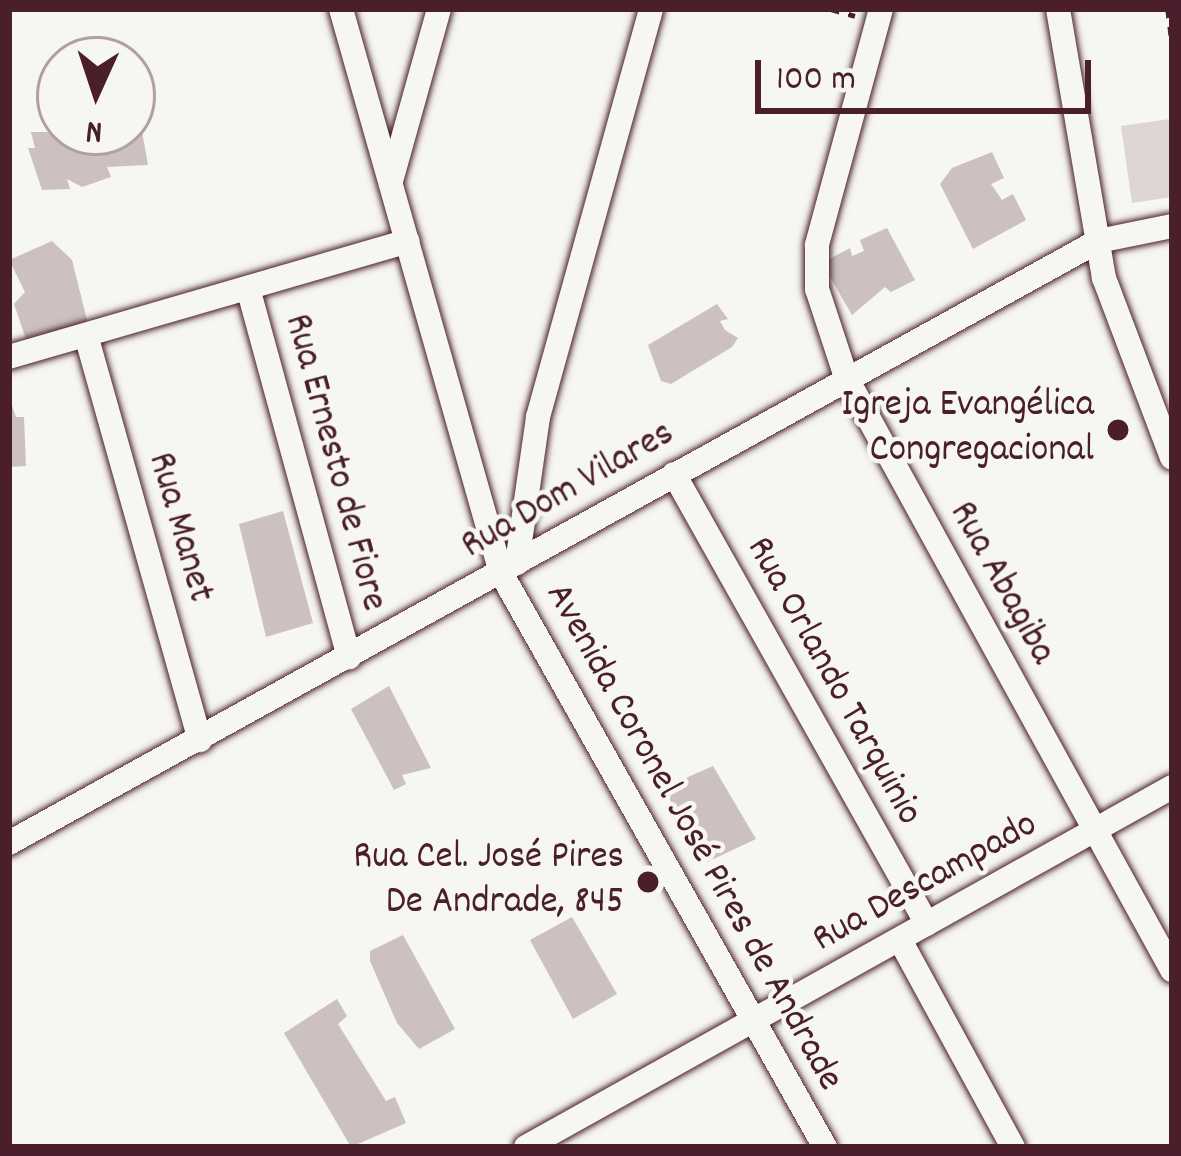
<!DOCTYPE html>
<meta charset="utf-8">
<style>
body{margin:0}
#map{position:relative;width:1181px;height:1156px;overflow:hidden;background:#f6f6f2;font-family:Dekko,sans-serif}
div>[style]{position:absolute}
[style*='--x']{left:calc(var(--x)*1px);top:calc(var(--y)*1px);width:calc(var(--w)*1px);rotate:calc(var(--a)*1deg)}
.green>*{inset:0;background:#ddd6d5}
.building>*{inset:0;background:#ccc1c0}
.path>*{height:4.5px;margin-top:-2.25px;transform-origin:0;background:repeating-linear-gradient(90deg,#4a1f2b 0 9px,transparent 0 18px)}
.roads{filter:drop-shadow(0 0 3px #4a1f2b) drop-shadow(0 0 3px #4a1f2b)}
.minor>*{height:24px;margin:-12px;padding:0 12px;transform-origin:12px;border-radius:12px;background:#f6f6f2}
.dots>*{width:33px;height:33px;translate:-50% -50%;box-sizing:border-box;border:6px solid #f6f6f2;border-radius:50%}
span{translate:-50% -50%;white-space:nowrap;text-align:center;line-height:1.15;-webkit-text-stroke:9px #f6f6f2;paint-order:stroke}
.poi-label{font-size:39px;color:#4a1f2b}
.right{translate:-100% -50%;text-align:right}
.street-label{font-size:39px;color:#4a1f2b}
.frame{position:absolute;inset:0;border:12px solid #4a1f2b;pointer-events:none}
.north{position:absolute;left:36px;top:36px;width:120px;height:120px;box-sizing:border-box;background:#f6f6f2;border:3px solid #b1a0a2;border-radius:50%;rotate:183deg;font-size:33px;font-weight:700;line-height:48px;text-align:center;color:#4a1f2b}
.north::after{content:'';display:block;margin:auto;width:42px;height:54px;background:#4a1f2b;clip-path:polygon(50% 0,100% 100%,50% 72%,0 100%)}
.scale{position:absolute;left:755px;top:60px;width:336px;height:54px;box-sizing:border-box;border:6px solid #4a1f2b;border-top:0;padding-left:15px;font-size:36px;line-height:42px;white-space:nowrap;color:#4a1f2b;-webkit-text-stroke:9px #f6f6f2;paint-order:stroke}
</style>
<div id="map">
<div class="green">
<i style="clip-path:polygon(1170px 119px,1172px 197px,1132px 203px,1121px 126px)"></i>
</div>
<div class="building">
<i style="clip-path:polygon(139px 114px,148px 165px,107px 167px,111px 177px,82px 187px,67px 179px,70px 189px,42px 190px,28px 148px,35px 148px,31px 132px,132px 132px,132px 115px)"></i>
<i style="clip-path:polygon(992px 152px,1004px 178px,991px 184px,1002px 200px,1013px 194px,1026px 220px,973px 249px,940px 184px,952px 168px)"></i>
<i style="clip-path:polygon(887px 228px,915px 280px,891px 292px,885px 287px,852px 315px,822px 263px,850px 248px,852px 256px,864px 251px,860px 240px)"></i>
<i style="clip-path:polygon(52px 241px,72px 260px,89px 328px,27px 342px,14px 304px,25px 292px,9px 260px)"></i>
<i style="clip-path:polygon(717px 304px,728px 319px,720px 321px,725px 330px,738px 338px,732px 347px,671px 384px,661px 381px,648px 345px)"></i>
<i style="clip-path:polygon(9px 397px,16px 417px,24px 417px,26px 466px,9px 467px)"></i>
<i style="clip-path:polygon(283px 511px,313px 623px,266px 637px,239px 524px)"></i>
<i style="clip-path:polygon(389px 686px,431px 768px,402px 775px,406px 784px,394px 790px,351px 709px)"></i>
<i style="clip-path:polygon(713px 766px,756px 839px,707px 862px,663px 788px)"></i>
<i style="clip-path:polygon(572px 917px,617px 994px,573px 1019px,530px 940px)"></i>
<i style="clip-path:polygon(403px 935px,455px 1029px,419px 1049px,397px 1023px,370px 961px,370px 951px)"></i>
<i style="clip-path:polygon(337px 999px,347px 1016px,338px 1024px,386px 1101px,395px 1097px,406px 1123px,351px 1147px,284px 1033px)"></i>
</div>
<div class="path">
<i style="--x:831;--y:9;--w:25;--a:16"></i>
<i style="--x:1168;--y:9;--w:31;--a:83"></i>
</div>
<div class="roads">
<div class="minor">
<i style="--x:341;--y:9;--w:586;--a:74.16"></i>
<i style="--x:501;--y:573;--w:659;--a:60.56"></i>
<i style="--x:881;--y:9;--w:245;--a:105.2"></i>
<i style="--x:817;--y:245;--w:44;--a:90"></i>
<i style="--x:817;--y:289;--w:93;--a:71.8"></i>
<i style="--x:846;--y:377;--w:677;--a:61.2"></i>
<i style="--x:1058;--y:9;--w:273;--a:80.3"></i>
<i style="--x:1104;--y:278;--w:192;--a:69.3"></i>
<i style="--x:391;--y:181;--w:179;--a:-74.4"></i>
<i style="--x:248;--y:288;--w:383;--a:74.7"></i>
<i style="--x:86;--y:335;--w:421;--a:74.3"></i>
<i style="--x:9;--y:357;--w:415;--a:-16.2"></i>
<i style="--x:674;--y:474;--w:516;--a:60.65"></i>
<i style="--x:517;--y:563;--w:148;--a:-81.8"></i>
<i style="--x:538;--y:417;--w:423;--a:-74.5"></i>
<i style="--x:9;--y:843;--w:1244;--a:-28.93"></i>
<i style="--x:1098;--y:241;--w:76;--a:-11.5"></i>
<i style="--x:900;--y:940;--w:236;--a:61.4"></i>
<i style="--x:526;--y:1147;--w:740;--a:-29.13"></i>
</div>
</div>
<div class="dots">
<i style="left:1118px;top:430px;background:#4a1f2b"></i>
<i style="left:648px;top:882px;background:#4a1f2b"></i>
</div>
<div class="poi-label">
<span class="right" style="left:1094px;top:430px">Igreja Evangélica<br>Congregacional</span>
<span class="right" style="left:624px;top:882px">Rua Cel. José Pires<br>De Andrade, 845</span>
</div>
<div class="street-label">
<span style="left:333px;top:463px;rotate:75deg">Rua Ernesto de Fiore</span>
<span style="left:569px;top:492px;rotate:-30deg">Rua Dom Vilares</span>
<span style="left:178px;top:528px;rotate:74deg">Rua Manet</span>
<span style="left:1000px;top:584px;rotate:61deg">Rua Abagiba</span>
<span style="left:832px;top:682px;rotate:61deg">Rua Orlando Tarquinio</span>
<span style="left:692px;top:838px;rotate:61deg">Avenida Coronel José Pires de Andrade</span>
<span style="left:926px;top:884px;rotate:-29deg">Rua Descampado</span>
</div>
<div class="frame"></div>
<div class="north">N</div>
<div class="scale">100 m</div>
</div>
